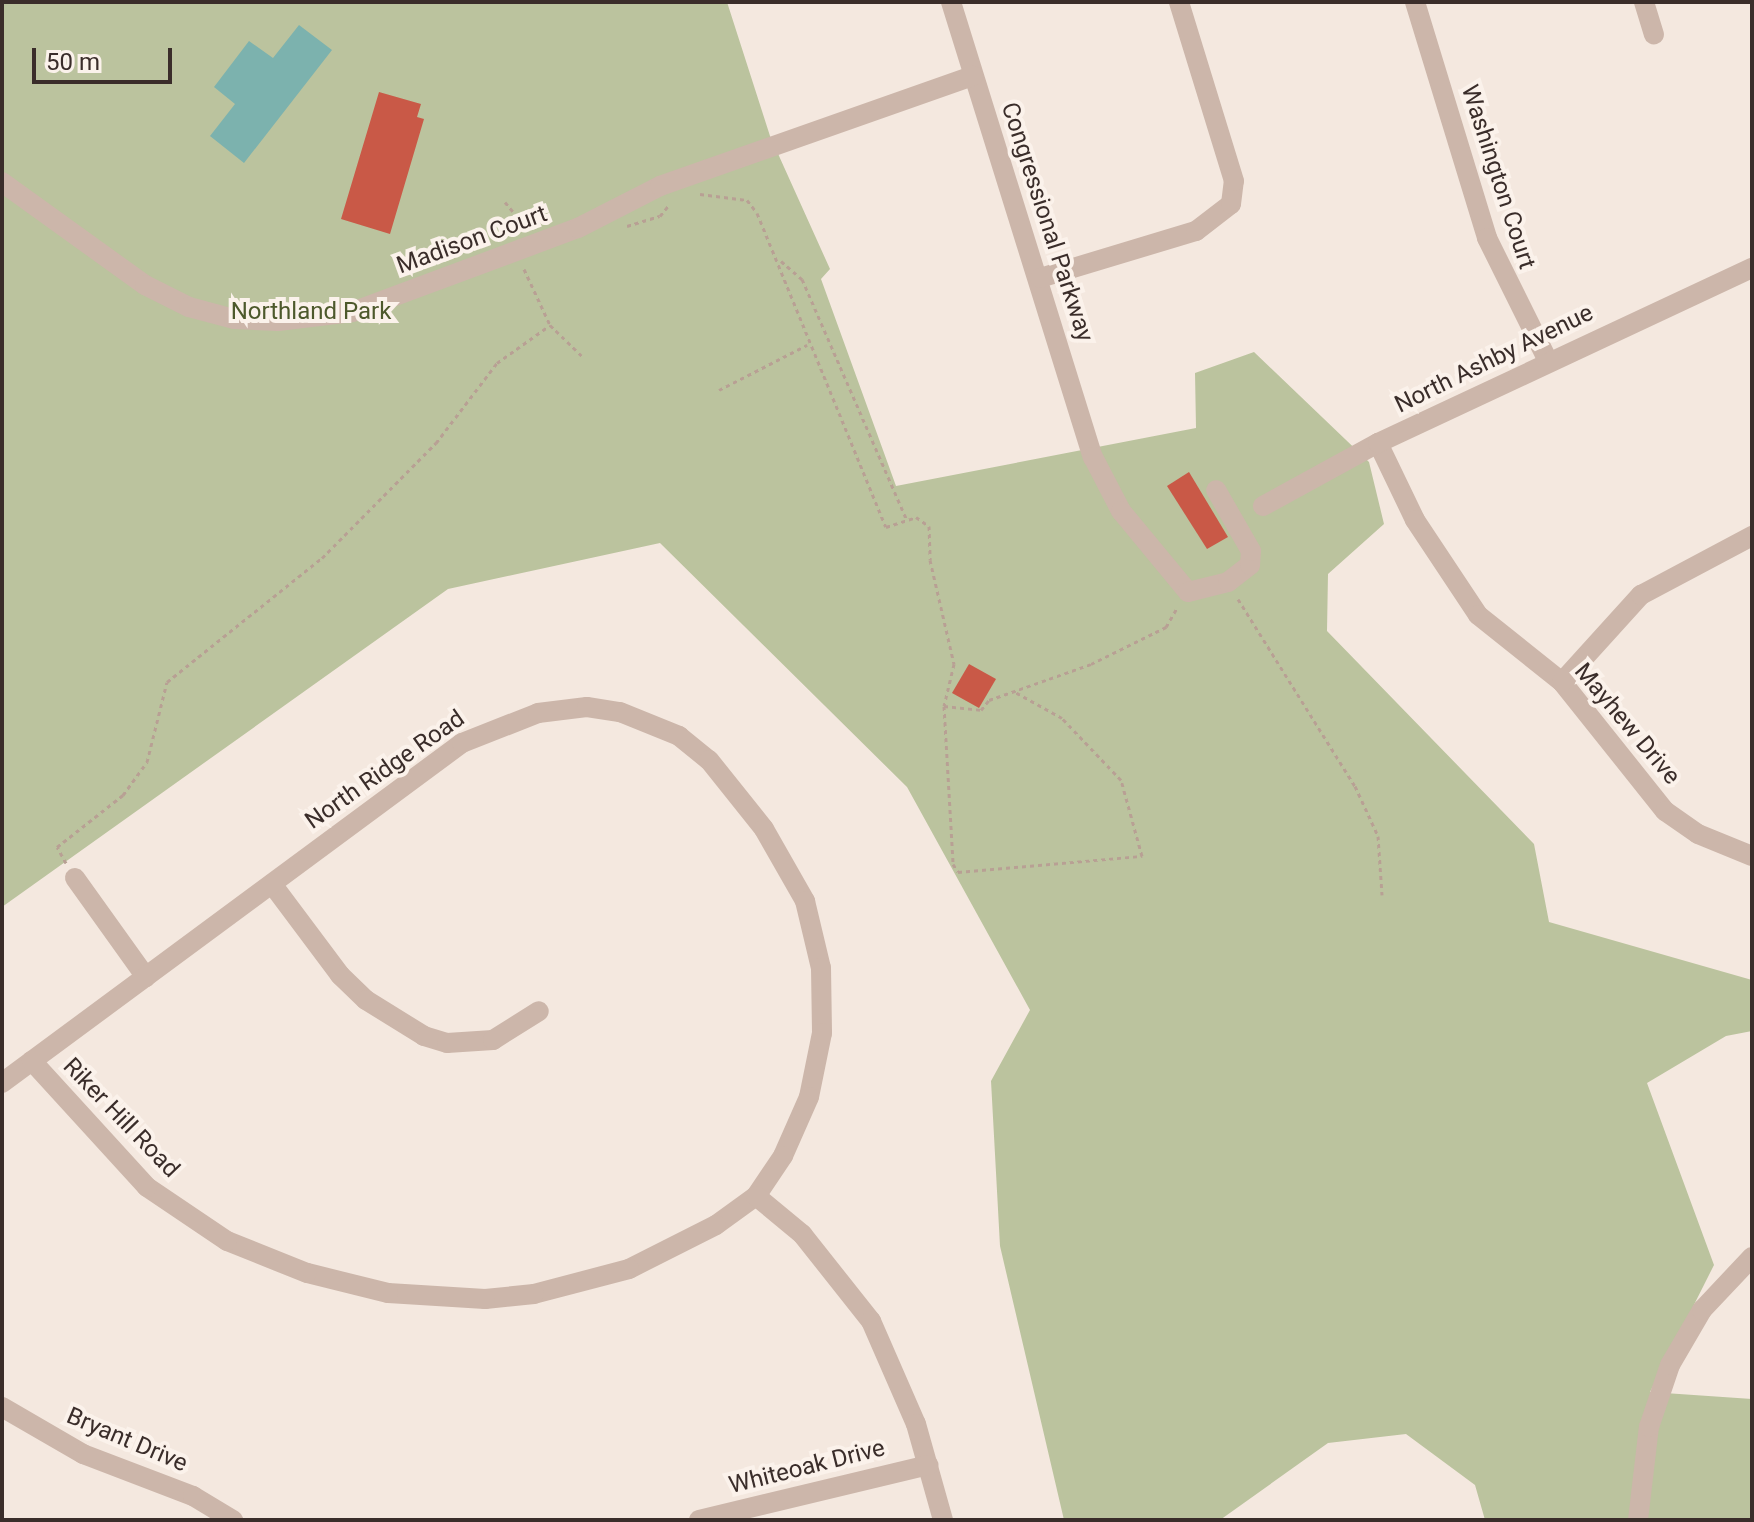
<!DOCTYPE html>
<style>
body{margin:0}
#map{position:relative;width:1754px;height:1522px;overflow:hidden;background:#f4e8df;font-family:Roboto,sans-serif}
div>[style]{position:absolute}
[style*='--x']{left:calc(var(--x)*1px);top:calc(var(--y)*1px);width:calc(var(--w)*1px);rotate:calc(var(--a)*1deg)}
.green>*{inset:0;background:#bbc39e}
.water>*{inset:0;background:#7cb2ae}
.building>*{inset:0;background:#c95947}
.path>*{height:3px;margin-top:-1.5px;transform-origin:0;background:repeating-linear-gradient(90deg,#b8a094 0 4px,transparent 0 8px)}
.minor>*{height:20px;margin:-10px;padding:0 10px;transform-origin:10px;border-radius:10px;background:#ccb6aa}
span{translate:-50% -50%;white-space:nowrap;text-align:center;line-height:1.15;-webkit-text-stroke:8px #fbf2eb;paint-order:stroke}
.street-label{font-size:24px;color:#3a2d2a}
.park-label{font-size:24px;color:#4d592c}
.frame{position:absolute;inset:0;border:4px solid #3a2d2a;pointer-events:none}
.scale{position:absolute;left:32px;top:48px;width:140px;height:36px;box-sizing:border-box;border:4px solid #3a2d2a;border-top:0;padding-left:10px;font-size:24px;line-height:28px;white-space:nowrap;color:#3a2d2a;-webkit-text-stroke:6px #fbf2eb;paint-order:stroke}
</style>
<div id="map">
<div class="green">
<i style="clip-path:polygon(2px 2px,727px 2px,770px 136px,830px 269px,821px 279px,896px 486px,1196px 428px,1195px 373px,1254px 352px,1369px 462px,1384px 524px,1328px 574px,1327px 631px,1534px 844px,1549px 922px,1752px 980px,1752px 1031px,1726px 1036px,1647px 1083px,1714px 1265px,1650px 1392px,1752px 1399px,1752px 1520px,1485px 1520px,1475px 1485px,1406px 1434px,1328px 1443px,1220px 1520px,1064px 1520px,1000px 1246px,991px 1081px,1030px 1010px,907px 787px,660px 543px,448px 589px,2px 907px)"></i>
</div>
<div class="water">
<i style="clip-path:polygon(299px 25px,332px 50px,244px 163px,210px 136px,235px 104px,214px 87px,249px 41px,273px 58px)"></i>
</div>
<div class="building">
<i style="clip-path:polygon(379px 92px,421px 104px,417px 117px,424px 119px,390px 234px,341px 219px)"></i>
<i style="clip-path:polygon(1189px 472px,1228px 537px,1207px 549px,1167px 486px)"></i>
<i style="clip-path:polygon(969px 664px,996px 679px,979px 708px,952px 693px)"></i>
</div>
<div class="path">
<i style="--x:700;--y:194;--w:47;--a:7.3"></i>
<i style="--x:747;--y:200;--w:16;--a:52"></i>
<i style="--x:757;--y:213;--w:339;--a:67.7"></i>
<i style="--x:886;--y:527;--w:32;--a:-18"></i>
<i style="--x:916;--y:517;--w:16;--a:35"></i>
<i style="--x:929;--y:526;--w:34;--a:88"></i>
<i style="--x:930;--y:560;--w:107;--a:77"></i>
<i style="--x:954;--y:664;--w:43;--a:103.4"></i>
<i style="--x:944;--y:706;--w:37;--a:6"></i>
<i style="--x:981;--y:710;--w:13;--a:-51"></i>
<i style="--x:989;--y:700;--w:108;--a:-19.4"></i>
<i style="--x:1091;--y:664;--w:84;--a:-26.3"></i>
<i style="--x:1166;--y:627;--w:22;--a:-60"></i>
<i style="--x:505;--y:202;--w:33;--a:50"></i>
<i style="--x:627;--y:226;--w:34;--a:-17"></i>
<i style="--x:660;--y:216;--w:14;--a:-51"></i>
<i style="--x:781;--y:261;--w:28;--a:41"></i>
<i style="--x:802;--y:279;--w:263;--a:66.5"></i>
<i style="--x:524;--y:269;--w:62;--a:65.1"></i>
<i style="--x:550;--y:325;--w:47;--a:44.1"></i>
<i style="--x:719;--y:390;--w:99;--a:-27.1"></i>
<i style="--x:1238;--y:599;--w:221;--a:58"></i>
<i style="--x:1355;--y:786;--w:55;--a:65.3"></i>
<i style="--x:1378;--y:836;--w:59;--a:86.1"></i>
<i style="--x:944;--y:706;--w:158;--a:86.7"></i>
<i style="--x:953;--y:864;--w:9;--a:58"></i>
<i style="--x:958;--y:872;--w:185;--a:-5"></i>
<i style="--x:1142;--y:856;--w:79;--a:-105.4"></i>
<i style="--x:1121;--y:780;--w:86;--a:-133.6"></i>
<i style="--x:1062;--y:718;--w:54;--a:-151"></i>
<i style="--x:66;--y:863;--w:18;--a:-119"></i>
<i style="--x:57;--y:847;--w:84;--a:-38.2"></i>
<i style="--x:123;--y:795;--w:41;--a:-54"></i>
<i style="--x:147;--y:762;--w:82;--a:-76"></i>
<i style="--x:167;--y:682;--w:198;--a:-38.7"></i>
<i style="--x:322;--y:558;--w:162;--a:-45.3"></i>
<i style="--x:436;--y:443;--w:101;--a:-52.7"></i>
<i style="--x:497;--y:363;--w:65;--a:-35.6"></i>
</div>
<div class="minor">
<i style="--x:951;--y:2;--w:477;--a:72.7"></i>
<i style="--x:1093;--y:457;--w:61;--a:62.6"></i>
<i style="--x:1121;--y:511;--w:105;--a:50.4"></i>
<i style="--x:1188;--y:592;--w:41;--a:-14"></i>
<i style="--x:1228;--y:582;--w:28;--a:-38"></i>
<i style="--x:1250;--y:565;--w:14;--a:-86"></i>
<i style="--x:1251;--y:551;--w:70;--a:-119.8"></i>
<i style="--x:1415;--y:2;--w:247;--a:73"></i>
<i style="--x:1487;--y:238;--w:137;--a:63.6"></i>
<i style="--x:1644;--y:2;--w:34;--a:73"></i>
<i style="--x:2;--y:182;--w:176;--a:35.8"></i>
<i style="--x:145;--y:285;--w:49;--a:26.6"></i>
<i style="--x:189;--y:307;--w:47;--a:14.9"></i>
<i style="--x:234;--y:319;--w:44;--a:2.6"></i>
<i style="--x:278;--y:321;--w:75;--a:-6.9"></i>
<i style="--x:352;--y:312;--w:241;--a:-20.4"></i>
<i style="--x:578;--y:228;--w:92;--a:-27.1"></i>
<i style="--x:660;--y:186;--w:332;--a:-19.4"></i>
<i style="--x:1040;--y:278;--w:163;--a:-16.8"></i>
<i style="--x:1196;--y:231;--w:44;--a:-37.6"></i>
<i style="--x:1231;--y:204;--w:23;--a:-83"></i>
<i style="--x:1234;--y:181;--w:187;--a:-107.1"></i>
<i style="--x:1378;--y:443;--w:85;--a:64.3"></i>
<i style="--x:1415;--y:520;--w:114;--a:56.4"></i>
<i style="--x:1478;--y:615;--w:107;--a:38.6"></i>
<i style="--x:1562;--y:682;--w:165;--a:51.4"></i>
<i style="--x:1665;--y:811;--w:40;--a:34.9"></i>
<i style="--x:1698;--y:834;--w:58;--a:22.2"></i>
<i style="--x:1263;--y:506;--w:131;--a:-28.7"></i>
<i style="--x:1378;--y:443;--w:413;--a:-25.1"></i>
<i style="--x:1562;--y:682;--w:118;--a:-47.8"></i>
<i style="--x:1641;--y:595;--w:126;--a:-28"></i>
<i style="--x:75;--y:878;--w:122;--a:54.4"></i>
<i style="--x:272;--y:884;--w:114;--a:53.2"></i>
<i style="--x:340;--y:975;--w:36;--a:44"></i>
<i style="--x:366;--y:1000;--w:68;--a:31.8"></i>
<i style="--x:424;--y:1036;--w:24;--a:17"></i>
<i style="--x:447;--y:1043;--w:46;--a:-3.7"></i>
<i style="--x:493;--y:1040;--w:54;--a:-32.2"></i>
<i style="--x:2;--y:1083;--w:572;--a:-36.47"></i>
<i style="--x:462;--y:743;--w:82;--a:-21.5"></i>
<i style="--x:538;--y:713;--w:49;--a:-7"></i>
<i style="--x:587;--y:707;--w:33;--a:9"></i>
<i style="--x:620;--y:712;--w:64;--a:22.1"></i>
<i style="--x:679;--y:736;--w:38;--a:39"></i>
<i style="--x:709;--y:760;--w:88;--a:51.4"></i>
<i style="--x:764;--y:829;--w:83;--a:60.3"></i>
<i style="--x:805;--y:901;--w:69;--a:76.6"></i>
<i style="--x:821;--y:968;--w:65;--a:89.1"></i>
<i style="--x:822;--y:1033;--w:65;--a:101.5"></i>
<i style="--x:809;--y:1097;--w:64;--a:113.8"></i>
<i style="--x:783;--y:1156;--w:48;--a:124"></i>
<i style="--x:756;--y:1196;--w:49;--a:144.1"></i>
<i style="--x:716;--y:1225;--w:97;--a:153.2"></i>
<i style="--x:629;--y:1269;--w:98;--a:165.3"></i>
<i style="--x:534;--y:1294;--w:49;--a:174.2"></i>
<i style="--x:485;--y:1299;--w:97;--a:-176.5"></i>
<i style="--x:388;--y:1293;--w:83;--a:-166.1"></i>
<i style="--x:307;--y:1273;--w:86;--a:-158.2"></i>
<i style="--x:227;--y:1241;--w:97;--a:-146"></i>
<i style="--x:147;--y:1187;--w:171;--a:-132.4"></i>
<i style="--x:756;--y:1196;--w:60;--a:39.6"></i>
<i style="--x:802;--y:1234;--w:111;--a:51.6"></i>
<i style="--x:871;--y:1321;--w:112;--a:66.4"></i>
<i style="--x:916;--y:1424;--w:100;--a:74.3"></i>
<i style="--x:2;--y:1407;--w:94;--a:30.1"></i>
<i style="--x:83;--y:1454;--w:118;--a:20.9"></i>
<i style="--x:193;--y:1496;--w:47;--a:31"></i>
<i style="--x:699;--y:1520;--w:236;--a:-13.5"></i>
<i style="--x:1638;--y:1520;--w:94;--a:-83.3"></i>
<i style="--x:1649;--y:1427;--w:65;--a:-71.3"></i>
<i style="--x:1670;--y:1365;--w:64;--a:-59.8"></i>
<i style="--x:1702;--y:1310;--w:73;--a:-46.7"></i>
</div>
<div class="street-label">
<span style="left:1498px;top:177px;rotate:72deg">Washington Court</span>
<span style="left:1047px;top:222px;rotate:72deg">Congressional Parkway</span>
<span style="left:472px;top:240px;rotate:-20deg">Madison Court</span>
<span style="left:1494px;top:359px;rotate:-26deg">North Ashby Avenue</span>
<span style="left:1627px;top:724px;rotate:50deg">Mayhew Drive</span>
<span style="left:385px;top:770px;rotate:-35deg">North Ridge Road</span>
<span style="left:121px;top:1118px;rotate:46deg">Riker Hill Road</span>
<span style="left:127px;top:1440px;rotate:23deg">Bryant Drive</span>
<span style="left:807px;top:1467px;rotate:-14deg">Whiteoak Drive</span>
</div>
<div class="park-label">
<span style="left:311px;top:312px">Northland Park</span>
</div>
<div class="frame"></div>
<div class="scale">50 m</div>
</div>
